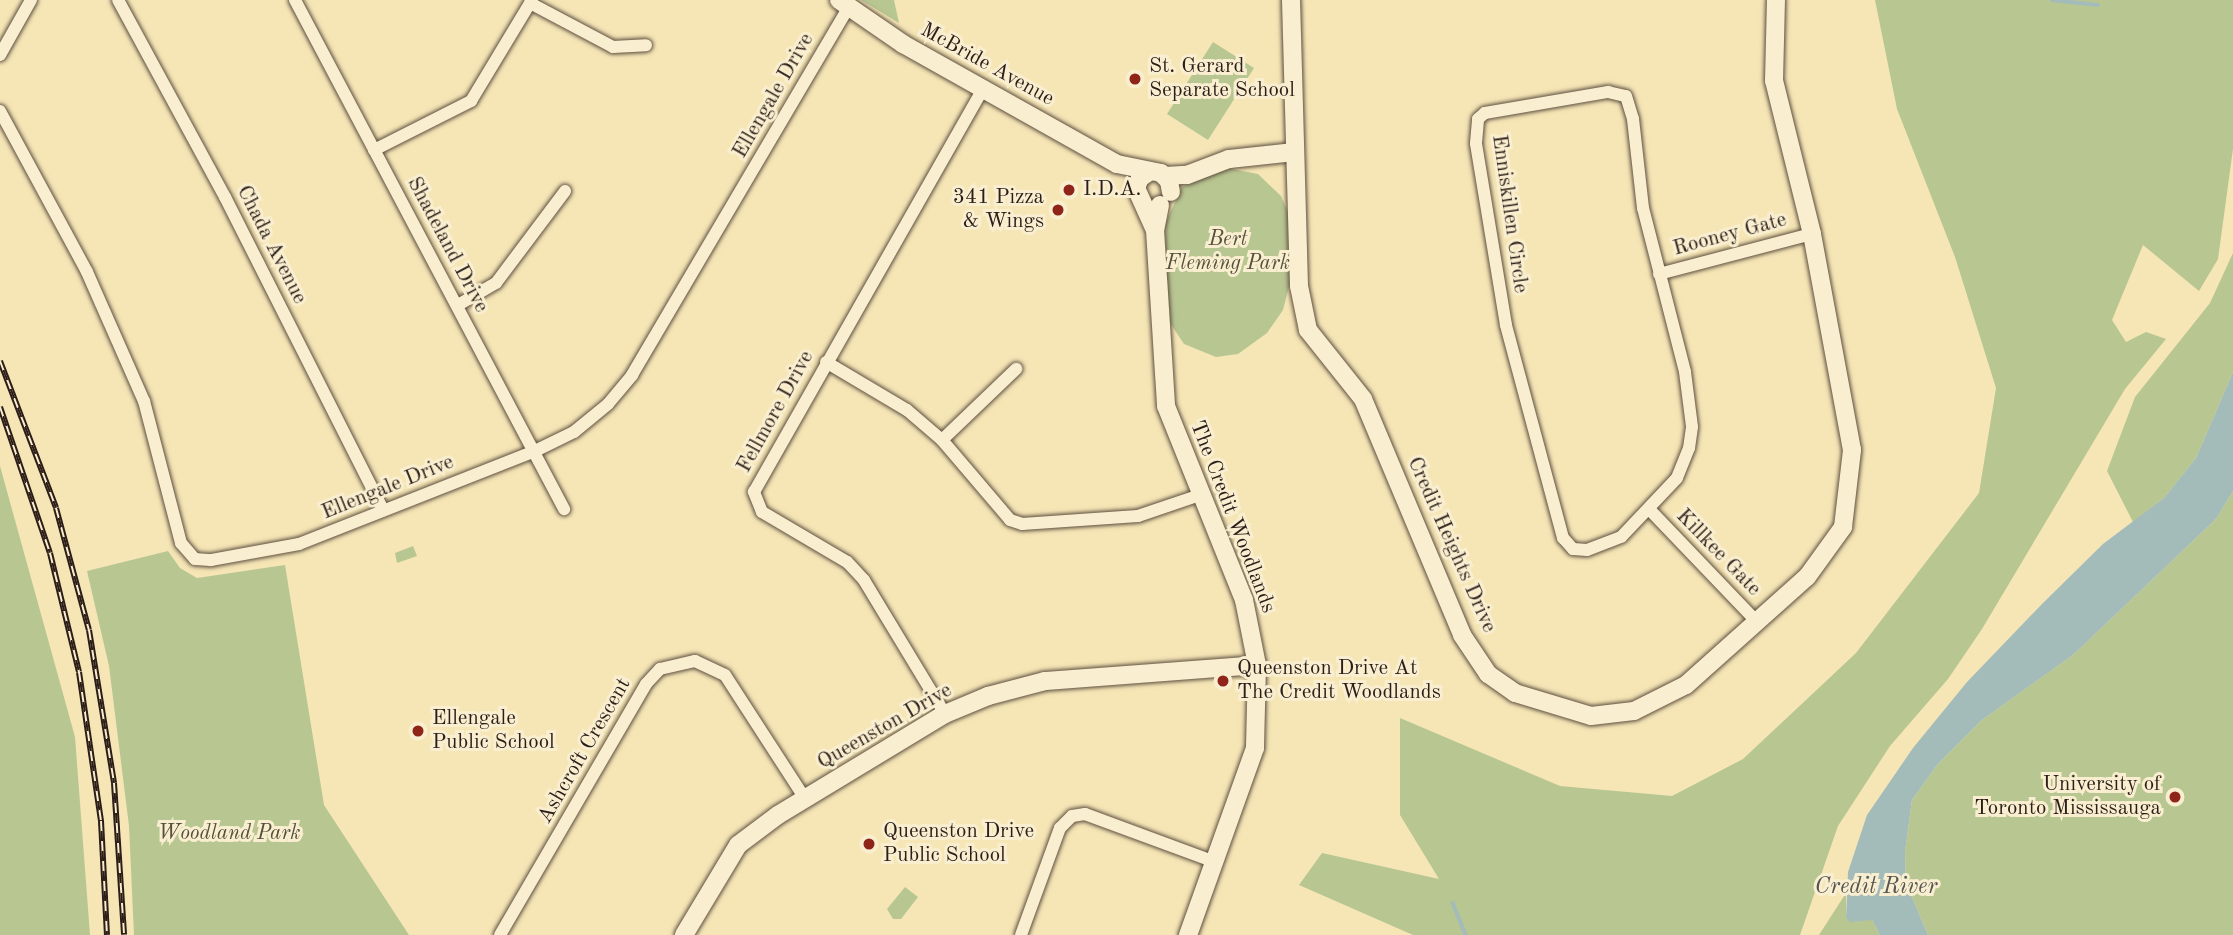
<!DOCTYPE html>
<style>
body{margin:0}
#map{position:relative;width:2233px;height:935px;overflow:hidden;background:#f6e6b6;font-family:"Old Standard TT",serif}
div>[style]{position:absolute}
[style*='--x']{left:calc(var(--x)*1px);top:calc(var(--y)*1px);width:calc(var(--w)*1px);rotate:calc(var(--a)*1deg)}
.green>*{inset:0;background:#b8c691}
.water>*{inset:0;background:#a3bcba}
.stream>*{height:3.5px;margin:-1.75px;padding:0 1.75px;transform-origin:1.75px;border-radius:1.75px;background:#a3bcba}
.roads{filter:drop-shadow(0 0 2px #5e4f40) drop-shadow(0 0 2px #5e4f40)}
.street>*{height:12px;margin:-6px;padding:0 6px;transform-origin:6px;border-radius:6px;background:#f9efd0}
.secondary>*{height:18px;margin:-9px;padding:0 9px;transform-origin:9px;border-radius:9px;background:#f9efd0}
.rail>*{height:6px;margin-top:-3px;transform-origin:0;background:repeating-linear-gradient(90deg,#f9efd0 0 10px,#2b1d18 0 20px);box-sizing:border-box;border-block:2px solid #2b1d18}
.dots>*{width:19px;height:19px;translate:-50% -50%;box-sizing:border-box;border:4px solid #f9efd0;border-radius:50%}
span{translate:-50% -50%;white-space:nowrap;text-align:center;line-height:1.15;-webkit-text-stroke:6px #f9efd0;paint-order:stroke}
.street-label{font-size:21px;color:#2b1d18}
.poi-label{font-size:21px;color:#2b1d18}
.left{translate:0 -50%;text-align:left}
.right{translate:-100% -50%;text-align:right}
.park-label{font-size:21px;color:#55503c;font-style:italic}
.water-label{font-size:23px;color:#555551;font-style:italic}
</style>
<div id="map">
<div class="green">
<i style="clip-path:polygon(861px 0,894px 0,899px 23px)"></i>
<i style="clip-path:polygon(1875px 0,2233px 0,2233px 149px,2218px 259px,2199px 291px,2143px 245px,2112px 320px,2126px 342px,2146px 332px,2166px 339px,2125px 389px,1982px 629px,1948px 679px,1890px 746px,1838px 826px,1800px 935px,1413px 935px,1299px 885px,1322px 853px,1439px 879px,1400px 815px,1400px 718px,1560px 786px,1672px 796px,1743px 759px,1856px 653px,1979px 493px,1996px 388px,1955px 257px,1897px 109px)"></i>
<i style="clip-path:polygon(1213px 42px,1254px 68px,1208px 140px,1167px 114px)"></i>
<i style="clip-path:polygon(1227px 168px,1258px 174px,1281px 196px,1288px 212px,1291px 279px,1283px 310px,1267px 333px,1238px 354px,1216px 357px,1184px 344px,1168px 320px,1165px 224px,1182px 187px)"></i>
<i style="clip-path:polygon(2233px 253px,2233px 372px,2196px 458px,2164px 498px,2133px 522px,2107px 471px,2135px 397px,2210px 303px)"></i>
<i style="clip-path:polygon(0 466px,75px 737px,90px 935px,0 935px)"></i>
<i style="clip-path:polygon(2233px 491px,2233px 935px,1928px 935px,1906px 883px,1905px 852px,1912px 800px,1938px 764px,1982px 720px,2073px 655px,2216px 519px)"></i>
<i style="clip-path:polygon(413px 546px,417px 556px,397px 563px,395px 553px)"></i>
<i style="clip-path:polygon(168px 551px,180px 568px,197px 578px,285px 565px,324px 805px,409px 935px,134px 935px,129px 826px,109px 666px,87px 571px)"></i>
<i style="clip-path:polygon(905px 887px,918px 897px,901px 919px,893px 919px,887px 909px)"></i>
<i style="clip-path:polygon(1846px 893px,1846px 917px,1872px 920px,1880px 935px,1819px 935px)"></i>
</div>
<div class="water">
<i style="clip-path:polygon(2233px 372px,2233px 491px,2216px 519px,2073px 655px,1982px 720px,1938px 764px,1912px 800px,1905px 852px,1906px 883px,1928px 935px,1880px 935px,1872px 920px,1850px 922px,1846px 917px,1848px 872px,1867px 815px,1913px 748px,1967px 682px,2042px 604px,2103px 544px,2164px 498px,2196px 458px)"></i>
</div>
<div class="stream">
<i style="--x:2052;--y:0;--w:46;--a:6.2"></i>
<i style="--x:1453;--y:903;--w:35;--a:68"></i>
</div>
<div class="roads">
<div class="street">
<i style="--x:118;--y:0;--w:224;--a:61.5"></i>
<i style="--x:225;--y:197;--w:351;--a:63.2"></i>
<i style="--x:295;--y:0;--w:576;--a:62.14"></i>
<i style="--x:530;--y:3;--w:94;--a:27.9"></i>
<i style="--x:613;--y:47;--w:33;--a:-3"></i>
<i style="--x:0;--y:55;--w:63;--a:-60.6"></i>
<i style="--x:1608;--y:92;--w:18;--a:13"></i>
<i style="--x:1626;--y:96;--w:24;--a:73"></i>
<i style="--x:1633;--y:119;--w:90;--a:83.6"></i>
<i style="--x:1643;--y:208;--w:169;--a:75.6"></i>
<i style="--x:1685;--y:372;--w:55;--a:82.7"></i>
<i style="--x:1692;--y:427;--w:21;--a:98"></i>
<i style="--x:1689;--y:448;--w:32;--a:112"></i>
<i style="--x:1677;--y:478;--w:81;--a:133.5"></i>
<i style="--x:1621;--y:537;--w:36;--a:159"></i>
<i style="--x:1587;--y:550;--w:14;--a:-176"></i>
<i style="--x:1573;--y:549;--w:15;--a:-132"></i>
<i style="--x:1563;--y:538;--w:220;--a:-105"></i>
<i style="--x:1506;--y:325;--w:184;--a:-99.4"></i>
<i style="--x:1476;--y:143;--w:24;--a:-85"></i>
<i style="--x:1478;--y:119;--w:9;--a:-41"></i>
<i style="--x:1485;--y:113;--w:125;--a:-9.7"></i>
<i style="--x:0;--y:111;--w:183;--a:61.6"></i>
<i style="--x:87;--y:272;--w:141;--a:66.2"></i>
<i style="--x:144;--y:401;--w:147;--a:75.4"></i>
<i style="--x:181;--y:543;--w:21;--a:49"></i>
<i style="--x:195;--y:559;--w:16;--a:4"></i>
<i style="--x:211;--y:560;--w:89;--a:-10.3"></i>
<i style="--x:299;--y:544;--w:254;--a:-21.5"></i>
<i style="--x:535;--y:451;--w:43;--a:-26"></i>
<i style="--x:574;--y:432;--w:44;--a:-39.5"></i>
<i style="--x:608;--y:404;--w:38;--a:-50"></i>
<i style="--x:632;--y:375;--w:426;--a:-59.5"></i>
<i style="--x:374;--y:150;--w:109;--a:-26.8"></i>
<i style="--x:471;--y:101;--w:118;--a:-58.9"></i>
<i style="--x:1659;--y:274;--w:158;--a:-14.7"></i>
<i style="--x:458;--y:305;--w:44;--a:-30.1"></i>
<i style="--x:496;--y:283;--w:115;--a:-53.1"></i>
<i style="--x:826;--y:362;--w:94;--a:30.7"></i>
<i style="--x:907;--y:410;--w:46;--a:40.6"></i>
<i style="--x:942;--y:440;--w:105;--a:49.6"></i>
<i style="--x:1010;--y:520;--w:13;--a:18"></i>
<i style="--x:1022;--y:524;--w:116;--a:-3.9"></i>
<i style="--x:1138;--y:516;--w:65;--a:-18.7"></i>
<i style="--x:942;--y:440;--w:103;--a:-43.8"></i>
<i style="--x:1649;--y:509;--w:158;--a:46.3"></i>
<i style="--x:945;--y:714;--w:157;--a:-121.2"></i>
<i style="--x:864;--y:580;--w:25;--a:-133"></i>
<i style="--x:847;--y:562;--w:99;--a:-149.5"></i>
<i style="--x:762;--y:512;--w:22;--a:-112"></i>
<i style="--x:754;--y:492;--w:464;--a:-60.4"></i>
<i style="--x:500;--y:935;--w:290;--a:-59.8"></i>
<i style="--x:646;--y:684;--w:21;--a:-47"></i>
<i style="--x:660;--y:669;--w:36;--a:-13"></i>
<i style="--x:695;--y:661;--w:33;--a:25"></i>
<i style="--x:725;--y:675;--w:149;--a:57.1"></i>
<i style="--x:1021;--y:935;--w:114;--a:-70"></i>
<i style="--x:1060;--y:828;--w:17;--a:-45"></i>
<i style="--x:1072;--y:816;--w:13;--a:-9"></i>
<i style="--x:1085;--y:814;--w:139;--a:20.3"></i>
</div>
<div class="secondary">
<i style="--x:839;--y:0;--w:78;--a:34.5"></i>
<i style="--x:903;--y:44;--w:245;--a:29.3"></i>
<i style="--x:1117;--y:164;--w:45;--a:11.6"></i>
<i style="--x:1161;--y:173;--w:11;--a:45"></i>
<i style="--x:1169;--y:181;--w:11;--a:80"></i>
<i style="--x:1291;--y:0;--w:286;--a:88.4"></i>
<i style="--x:1299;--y:286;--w:45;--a:78.4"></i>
<i style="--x:1308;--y:330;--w:88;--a:51.4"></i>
<i style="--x:1363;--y:399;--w:256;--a:67.2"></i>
<i style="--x:1462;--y:635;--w:47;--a:56.3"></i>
<i style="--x:1488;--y:674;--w:33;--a:35"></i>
<i style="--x:1515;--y:693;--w:79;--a:16.8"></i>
<i style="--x:1591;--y:716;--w:43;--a:-6.6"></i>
<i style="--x:1634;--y:711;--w:58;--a:-26.6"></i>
<i style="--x:1686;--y:685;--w:162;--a:-41.8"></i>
<i style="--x:1807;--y:577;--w:62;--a:-54.2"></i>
<i style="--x:1843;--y:527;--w:78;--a:-83.3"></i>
<i style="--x:1852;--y:450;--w:220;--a:-100.5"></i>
<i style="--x:1812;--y:234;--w:158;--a:-103.9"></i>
<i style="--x:1774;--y:81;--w:81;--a:-88.6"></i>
<i style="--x:1149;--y:172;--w:11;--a:146"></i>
<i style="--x:1140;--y:178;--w:11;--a:112"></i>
<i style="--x:1136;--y:188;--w:46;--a:65.7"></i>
<i style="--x:1165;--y:176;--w:22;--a:-3"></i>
<i style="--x:1187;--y:175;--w:45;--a:-20.9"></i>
<i style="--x:1229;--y:159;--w:66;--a:-6.1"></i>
<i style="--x:1160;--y:205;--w:25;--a:101"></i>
<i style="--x:1155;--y:230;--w:176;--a:86.4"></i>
<i style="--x:1166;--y:406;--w:209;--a:68.1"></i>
<i style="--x:1244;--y:600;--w:66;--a:78.7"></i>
<i style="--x:1257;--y:665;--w:83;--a:91.4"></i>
<i style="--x:1255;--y:748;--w:199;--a:109.7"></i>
<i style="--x:684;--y:935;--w:105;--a:-59"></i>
<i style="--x:738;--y:845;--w:50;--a:-36.9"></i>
<i style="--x:778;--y:815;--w:195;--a:-31.2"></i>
<i style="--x:945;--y:714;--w:47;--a:-22.7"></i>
<i style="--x:988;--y:696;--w:59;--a:-14.7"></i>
<i style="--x:1045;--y:681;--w:213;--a:-4.3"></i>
</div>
</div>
<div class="rail">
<i style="--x:0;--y:361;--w:157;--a:69.1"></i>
<i style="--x:56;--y:508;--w:126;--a:74.9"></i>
<i style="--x:89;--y:630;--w:155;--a:80.7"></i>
<i style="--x:114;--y:783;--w:152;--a:86.2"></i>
<i style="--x:0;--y:407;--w:154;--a:71.1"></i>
<i style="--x:50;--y:553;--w:122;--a:76.3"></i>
<i style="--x:79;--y:672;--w:151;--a:81.6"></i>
<i style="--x:101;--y:821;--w:114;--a:87"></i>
</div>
<div class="dots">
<i style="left:1135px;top:79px;background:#8f2418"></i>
<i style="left:1069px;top:190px;background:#8f2418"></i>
<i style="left:1058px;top:210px;background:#8f2418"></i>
<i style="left:1223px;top:681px;background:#8f2418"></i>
<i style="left:418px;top:731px;background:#8f2418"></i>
<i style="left:2175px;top:797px;background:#8f2418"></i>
<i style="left:869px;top:844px;background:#8f2418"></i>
</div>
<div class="street-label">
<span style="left:987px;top:65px;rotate:29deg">McBride Avenue</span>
<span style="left:774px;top:96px;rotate:-60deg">Ellengale Drive</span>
<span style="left:1509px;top:214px;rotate:82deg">Enniskillen Circle</span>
<span style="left:1730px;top:235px;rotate:-15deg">Rooney Gate</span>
<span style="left:271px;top:245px;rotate:63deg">Chada Avenue</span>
<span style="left:447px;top:245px;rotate:62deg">Shadeland Drive</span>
<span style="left:776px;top:412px;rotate:-61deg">Fellmore Drive</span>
<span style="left:388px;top:488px;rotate:-22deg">Ellengale Drive</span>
<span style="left:1232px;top:517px;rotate:69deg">The Credit Woodlands</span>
<span style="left:1451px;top:545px;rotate:66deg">Credit Heights Drive</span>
<span style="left:1718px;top:553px;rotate:46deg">Killkee Gate</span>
<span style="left:885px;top:727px;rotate:-30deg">Queenston Drive</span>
<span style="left:585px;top:751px;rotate:-60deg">Ashcroft Crescent</span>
</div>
<div class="poi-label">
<span class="left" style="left:1149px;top:79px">St. Gerard<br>Separate School</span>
<span class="left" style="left:1083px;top:190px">I.D.A.</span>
<span class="right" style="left:1044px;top:210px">341 Pizza<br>&amp; Wings</span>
<span class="left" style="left:1237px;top:681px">Queenston Drive At<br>The Credit Woodlands</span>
<span class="left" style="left:432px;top:731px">Ellengale<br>Public School</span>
<span class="right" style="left:2161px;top:797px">University of<br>Toronto Mississauga</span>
<span class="left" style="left:883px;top:844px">Queenston Drive<br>Public School</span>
</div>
<div class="park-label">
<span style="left:1228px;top:252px">Bert<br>Fleming Park</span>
<span style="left:229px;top:834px">Woodland Park</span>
</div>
<div class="water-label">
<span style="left:1876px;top:887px">Credit River</span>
</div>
</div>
